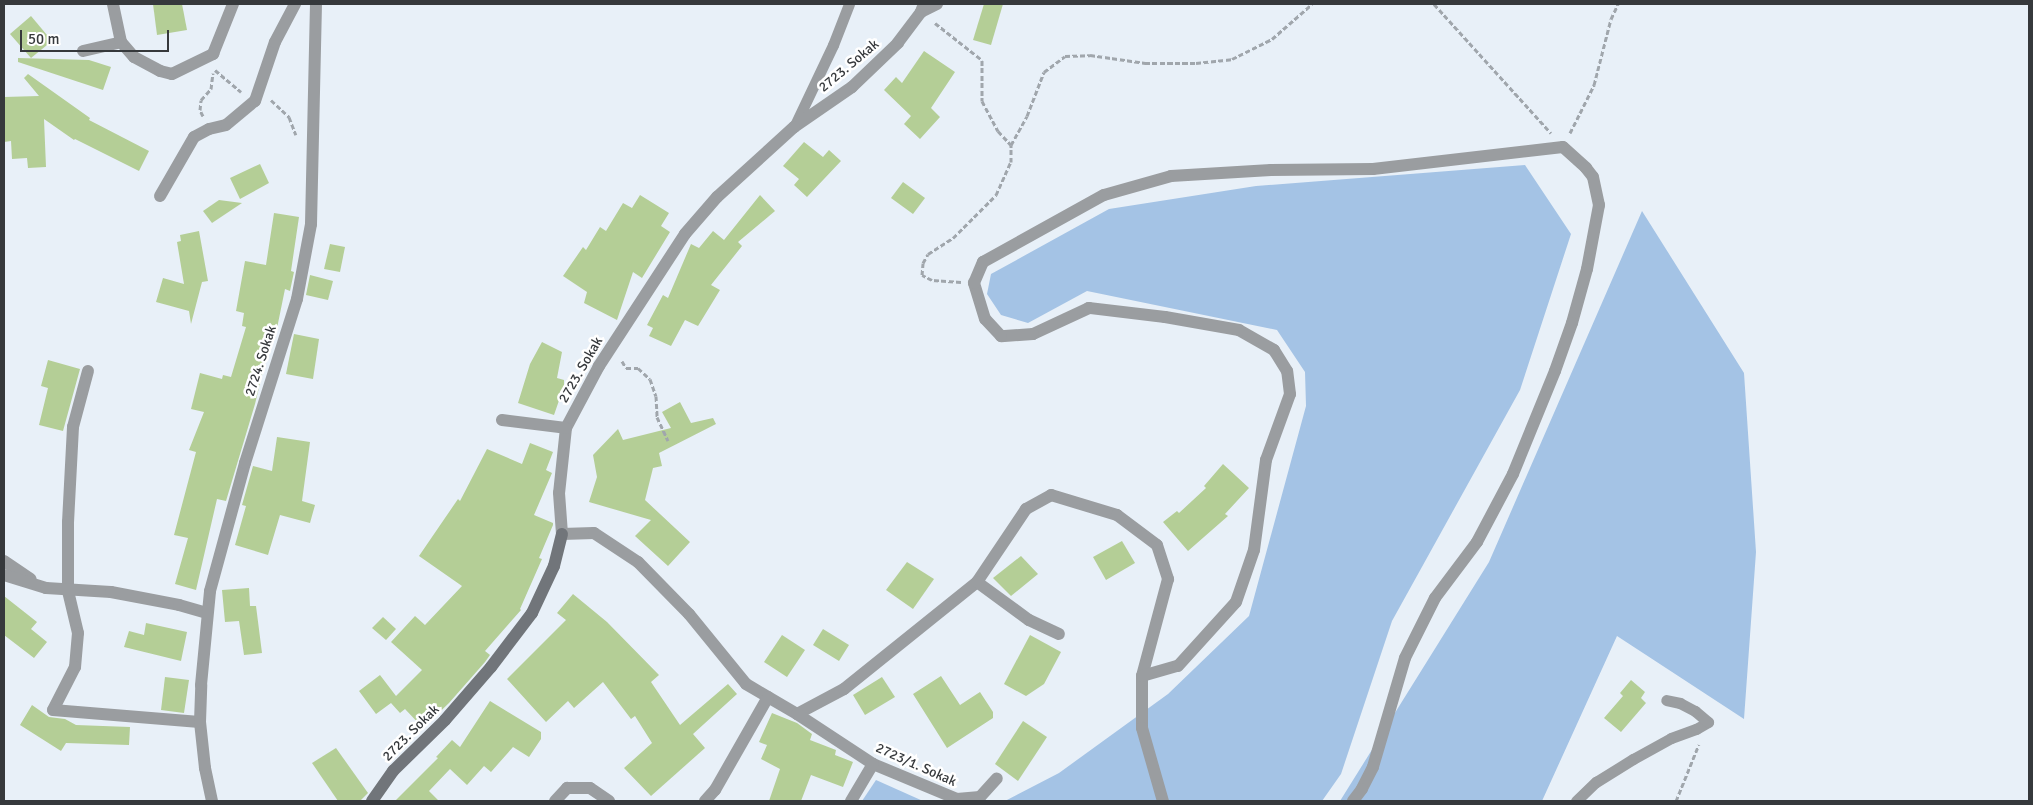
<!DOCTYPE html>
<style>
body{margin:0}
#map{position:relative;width:2033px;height:805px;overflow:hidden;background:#e8f0f8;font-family:Signika,sans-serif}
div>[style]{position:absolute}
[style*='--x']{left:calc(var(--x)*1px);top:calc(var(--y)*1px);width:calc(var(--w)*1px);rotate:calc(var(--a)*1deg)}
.green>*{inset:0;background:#a4c3e5}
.building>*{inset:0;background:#b4ce96}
.path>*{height:3px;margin-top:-1.5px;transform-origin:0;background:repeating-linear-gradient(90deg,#a0a6ac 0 5px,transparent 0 7.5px)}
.lane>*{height:11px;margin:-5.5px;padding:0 5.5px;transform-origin:5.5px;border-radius:5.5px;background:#9a9da0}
.street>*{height:12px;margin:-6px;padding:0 6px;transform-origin:6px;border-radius:6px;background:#9a9da0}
.secondary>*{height:12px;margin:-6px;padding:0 6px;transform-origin:6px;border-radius:6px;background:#71757a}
span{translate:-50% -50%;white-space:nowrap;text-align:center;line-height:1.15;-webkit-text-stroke:5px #fff;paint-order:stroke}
.street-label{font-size:14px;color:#36393c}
.frame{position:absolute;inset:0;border:5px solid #36393c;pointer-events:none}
.scale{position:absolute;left:20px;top:30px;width:149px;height:22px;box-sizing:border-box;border:2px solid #36393c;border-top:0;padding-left:6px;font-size:15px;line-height:18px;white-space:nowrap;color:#36393c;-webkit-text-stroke:4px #fff;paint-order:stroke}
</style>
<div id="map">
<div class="green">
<i style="clip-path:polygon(1525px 165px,1571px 234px,1520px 390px,1392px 621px,1341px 774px,1322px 801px,1005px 801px,1059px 773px,1168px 694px,1249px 616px,1306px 406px,1305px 372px,1277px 330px,1087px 291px,1028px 323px,1001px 315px,987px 294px,991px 274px,1109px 209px,1256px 186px)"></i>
<i style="clip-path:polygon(1642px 211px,1744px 373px,1756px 552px,1744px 719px,1617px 636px,1542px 801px,1340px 801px,1489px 562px)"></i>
<i style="clip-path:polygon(876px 780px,923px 801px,862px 801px)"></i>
</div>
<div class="building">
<i style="clip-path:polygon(153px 4px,182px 4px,187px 30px,157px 35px)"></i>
<i style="clip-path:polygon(984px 4px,1003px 4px,991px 45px,973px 40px)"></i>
<i style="clip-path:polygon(31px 16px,52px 41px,31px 58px,10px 34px)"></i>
<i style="clip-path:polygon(924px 51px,955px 72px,931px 108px,940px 117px,920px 139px,904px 124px,911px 116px,884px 90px,896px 77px,902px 83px)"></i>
<i style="clip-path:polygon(18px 58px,89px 60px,111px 67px,103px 90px,18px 62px)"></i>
<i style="clip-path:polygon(28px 74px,90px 118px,89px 120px,149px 151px,139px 171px,75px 139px,74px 140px,44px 119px,46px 167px,28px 168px,27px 158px,12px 159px,11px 141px,4px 142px,4px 97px,39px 96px,24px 78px)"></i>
<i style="clip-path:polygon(804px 142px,823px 157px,829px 150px,841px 161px,807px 197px,794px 185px,799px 179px,783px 166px)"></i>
<i style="clip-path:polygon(260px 164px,269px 183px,240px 199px,230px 178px)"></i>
<i style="clip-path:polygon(903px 182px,925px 198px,913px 214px,891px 198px)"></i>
<i style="clip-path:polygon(640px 195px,669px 213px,661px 226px,670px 232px,642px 278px,633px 272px,617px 320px,584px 303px,587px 292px,563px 276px,583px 247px,586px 250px,600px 227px,606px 231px,623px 203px,632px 208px)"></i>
<i style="clip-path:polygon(760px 195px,775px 211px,738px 242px,742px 246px,711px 285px,720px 290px,698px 326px,685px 320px,671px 346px,649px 336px,653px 328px,647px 325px,663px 295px,668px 298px,691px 244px,699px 248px,713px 231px,724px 240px)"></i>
<i style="clip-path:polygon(219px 200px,242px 203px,212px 223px,203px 211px)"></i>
<i style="clip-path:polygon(274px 213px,299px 217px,291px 271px,294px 272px,290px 291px,285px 289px,275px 338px,271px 338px,255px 404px,226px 501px,217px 499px,196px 590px,175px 584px,188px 538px,174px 535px,196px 452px,189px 450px,204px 412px,191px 409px,200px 373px,222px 379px,223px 375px,231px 377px,246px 327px,242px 326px,244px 313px,236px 311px,245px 261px,266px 265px)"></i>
<i style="clip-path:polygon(199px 231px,208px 281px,202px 282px,191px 324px,189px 311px,156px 302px,163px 278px,184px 284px,177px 242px,181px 241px,180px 235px)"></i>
<i style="clip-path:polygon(330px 244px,345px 247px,340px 272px,324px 269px)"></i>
<i style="clip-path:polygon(310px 275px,333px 281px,328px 300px,306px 295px)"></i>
<i style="clip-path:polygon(294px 334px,319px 339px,313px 379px,286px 374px)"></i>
<i style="clip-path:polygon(542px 342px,562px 352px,557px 378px,564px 380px,564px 386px,554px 415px,518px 403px,530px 364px)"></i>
<i style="clip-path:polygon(48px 360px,80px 369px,63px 431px,39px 425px,48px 388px,41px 386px)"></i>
<i style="clip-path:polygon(680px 402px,691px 423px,713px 418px,716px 424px,659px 453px,662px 466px,653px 468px,645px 500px,690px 542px,668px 566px,635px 536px,651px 520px,589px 502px,597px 477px,593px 455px,618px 429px,623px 440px,671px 428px,662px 412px)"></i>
<i style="clip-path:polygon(277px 437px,310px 442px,302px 501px,315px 505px,310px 523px,280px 515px,268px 555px,235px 545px,246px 506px,242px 505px,253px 466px,272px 471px)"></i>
<i style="clip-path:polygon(530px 443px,553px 452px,546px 470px,552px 473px,534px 515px,553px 523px,553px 525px,539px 558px,542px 559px,520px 609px,521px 610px,485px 651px,490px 655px,485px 662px,449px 703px,423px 728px,405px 709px,400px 713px,391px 703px,376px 714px,359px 691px,380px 675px,396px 696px,422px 670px,391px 642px,415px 616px,425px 625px,462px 586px,419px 556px,458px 499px,460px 501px,487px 449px,522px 464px)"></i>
<i style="clip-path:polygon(1223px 464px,1249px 488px,1225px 514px,1228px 516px,1188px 551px,1163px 522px,1177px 511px,1179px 513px,1206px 488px,1204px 486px)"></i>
<i style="clip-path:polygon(1122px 541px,1135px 563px,1106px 580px,1093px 557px)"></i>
<i style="clip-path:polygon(1021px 556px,1038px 574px,1011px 596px,993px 578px)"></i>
<i style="clip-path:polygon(907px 562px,934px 579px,913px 609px,886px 590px)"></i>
<i style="clip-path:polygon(249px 588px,250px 606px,256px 606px,262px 653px,244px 655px,239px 621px,225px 622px,222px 590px)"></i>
<i style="clip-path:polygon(573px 594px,607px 622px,659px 675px,651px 682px,680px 725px,728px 684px,737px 694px,693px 734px,705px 748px,651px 796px,624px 768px,652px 743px,635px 716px,631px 719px,603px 682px,574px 708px,568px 701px,546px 722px,507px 679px,566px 620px,557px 613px)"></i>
<i style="clip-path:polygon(4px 596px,37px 622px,31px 629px,47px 642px,34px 658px,4px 635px)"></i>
<i style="clip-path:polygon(383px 617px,396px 629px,386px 640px,372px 628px)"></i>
<i style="clip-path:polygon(146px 623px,187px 632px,181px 661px,124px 647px,129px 631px,144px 635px)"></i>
<i style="clip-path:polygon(823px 629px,849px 645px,839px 661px,813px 645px)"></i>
<i style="clip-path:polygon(782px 635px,805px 650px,787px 677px,764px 662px)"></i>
<i style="clip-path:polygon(1030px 635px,1061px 652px,1044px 684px,1026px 696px,1004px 684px)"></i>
<i style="clip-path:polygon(941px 676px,960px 705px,980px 692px,993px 712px,993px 718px,947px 748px,913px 694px)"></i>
<i style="clip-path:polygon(165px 677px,189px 680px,184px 713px,161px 710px)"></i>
<i style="clip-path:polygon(882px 677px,895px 697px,865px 715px,853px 695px)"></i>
<i style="clip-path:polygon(1631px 680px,1645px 692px,1641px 698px,1646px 703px,1621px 732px,1604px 718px,1623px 696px,1620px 693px)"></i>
<i style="clip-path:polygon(490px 701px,541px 732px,541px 739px,529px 757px,513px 747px,491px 772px,484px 766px,467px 785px,450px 769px,429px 791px,439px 801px,395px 801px,438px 758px,436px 757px,452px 740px,460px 747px)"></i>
<i style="clip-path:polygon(32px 705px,49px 717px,65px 719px,76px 725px,130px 727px,129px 745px,66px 743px,61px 751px,20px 725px)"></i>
<i style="clip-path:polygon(772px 713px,797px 723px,812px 734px,810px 740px,836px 750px,835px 755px,853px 762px,843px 787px,811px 775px,801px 801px,769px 801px,780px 769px,761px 759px,767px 745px,759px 742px)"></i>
<i style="clip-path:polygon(1023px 721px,1047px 737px,1018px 781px,995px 764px)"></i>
<i style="clip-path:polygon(336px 748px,368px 793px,360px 801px,338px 801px,312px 763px)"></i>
</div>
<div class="path">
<i style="--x:1434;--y:4;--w:174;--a:47.8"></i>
<i style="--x:935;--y:23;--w:60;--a:38.2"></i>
<i style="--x:982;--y:60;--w:41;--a:90"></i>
<i style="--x:982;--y:101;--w:34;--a:62"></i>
<i style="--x:998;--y:131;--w:19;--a:47"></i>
<i style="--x:215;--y:70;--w:34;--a:40"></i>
<i style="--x:271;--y:100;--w:25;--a:43"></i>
<i style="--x:289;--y:117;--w:19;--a:69"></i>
<i style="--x:203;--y:116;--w:7;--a:-117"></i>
<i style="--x:200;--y:110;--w:10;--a:-84"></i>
<i style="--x:201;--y:100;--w:15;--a:-48"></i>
<i style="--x:211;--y:89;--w:16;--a:-83"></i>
<i style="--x:1570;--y:133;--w:54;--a:-63.4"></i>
<i style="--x:1594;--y:85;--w:68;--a:-75.6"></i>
<i style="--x:1611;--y:19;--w:17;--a:-65"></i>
<i style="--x:961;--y:282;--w:29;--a:-176"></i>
<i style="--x:932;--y:280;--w:11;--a:-153"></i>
<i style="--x:922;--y:275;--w:12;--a:-85"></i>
<i style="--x:923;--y:263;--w:10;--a:-61"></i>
<i style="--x:928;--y:254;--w:30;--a:-33"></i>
<i style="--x:953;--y:238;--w:61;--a:-45"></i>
<i style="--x:996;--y:195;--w:36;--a:-66"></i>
<i style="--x:1011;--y:162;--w:17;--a:-90"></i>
<i style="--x:1011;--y:145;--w:33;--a:-61"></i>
<i style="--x:1027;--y:116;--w:47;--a:-68.9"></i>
<i style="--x:1044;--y:72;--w:26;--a:-37"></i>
<i style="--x:1065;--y:56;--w:25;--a:-2"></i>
<i style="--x:1090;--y:55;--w:56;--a:8.3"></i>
<i style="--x:1145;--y:63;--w:51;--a:0"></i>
<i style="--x:1196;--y:63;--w:36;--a:-6"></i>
<i style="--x:1232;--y:59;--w:45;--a:-26.6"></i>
<i style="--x:1272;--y:39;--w:53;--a:-41.2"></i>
<i style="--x:622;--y:361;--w:8;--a:60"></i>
<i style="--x:626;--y:368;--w:12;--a:0"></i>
<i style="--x:638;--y:368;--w:16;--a:43"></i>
<i style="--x:650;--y:379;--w:18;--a:71"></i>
<i style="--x:656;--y:396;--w:21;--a:87"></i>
<i style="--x:657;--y:417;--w:26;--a:65"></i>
<i style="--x:1676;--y:801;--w:61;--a:-68"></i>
</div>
<div class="lane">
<i style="--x:794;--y:127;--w:91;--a:-64.6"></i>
<i style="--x:833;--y:45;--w:44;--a:-68.7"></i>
<i style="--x:1576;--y:801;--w:28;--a:-44"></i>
<i style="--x:1596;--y:782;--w:44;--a:-31.9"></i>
<i style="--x:1633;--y:759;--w:43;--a:-28.9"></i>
<i style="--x:1671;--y:738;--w:27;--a:-20"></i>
<i style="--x:1696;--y:729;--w:14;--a:-30"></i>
<i style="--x:1708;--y:722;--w:17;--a:-140"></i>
<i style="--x:1695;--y:711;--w:17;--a:-152"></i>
<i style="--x:1680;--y:703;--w:14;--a:-168"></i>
</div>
<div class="street">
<i style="--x:924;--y:4;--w:9;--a:111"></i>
<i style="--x:921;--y:12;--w:39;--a:127"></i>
<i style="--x:898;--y:43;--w:64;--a:136.3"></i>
<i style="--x:852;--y:87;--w:70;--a:145.4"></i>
<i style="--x:794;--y:127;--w:104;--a:137.7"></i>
<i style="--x:717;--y:197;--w:49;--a:130.9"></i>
<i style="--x:685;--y:234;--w:158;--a:123.1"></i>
<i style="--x:599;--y:366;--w:70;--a:118"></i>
<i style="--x:566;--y:428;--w:65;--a:96.1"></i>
<i style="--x:559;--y:493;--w:41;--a:85.8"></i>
<i style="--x:562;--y:534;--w:32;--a:-2"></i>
<i style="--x:594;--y:533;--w:53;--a:33.4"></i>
<i style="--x:638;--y:562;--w:73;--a:45.6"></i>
<i style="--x:689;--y:614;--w:90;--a:50.8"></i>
<i style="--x:746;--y:684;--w:59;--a:30.5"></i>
<i style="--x:797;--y:714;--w:53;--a:-28"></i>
<i style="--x:844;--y:689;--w:171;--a:-38.8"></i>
<i style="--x:977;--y:582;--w:88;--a:-56.1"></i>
<i style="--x:1026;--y:509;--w:29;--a:-29"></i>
<i style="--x:1051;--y:495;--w:69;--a:16.9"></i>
<i style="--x:1117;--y:515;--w:50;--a:36.9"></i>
<i style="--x:1157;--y:545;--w:36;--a:72"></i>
<i style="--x:1168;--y:579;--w:100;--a:105"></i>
<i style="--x:1142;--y:676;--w:52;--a:90"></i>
<i style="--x:1142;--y:728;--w:76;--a:74"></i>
<i style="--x:921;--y:12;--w:18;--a:-27"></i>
<i style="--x:121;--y:42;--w:20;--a:49"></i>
<i style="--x:134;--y:57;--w:30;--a:28"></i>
<i style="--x:160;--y:71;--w:12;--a:14"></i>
<i style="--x:172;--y:74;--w:46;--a:-26"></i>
<i style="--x:213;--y:54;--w:54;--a:-68.2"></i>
<i style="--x:83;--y:51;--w:39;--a:-13"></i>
<i style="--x:121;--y:42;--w:39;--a:-102"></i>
<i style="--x:160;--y:196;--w:68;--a:-60"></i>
<i style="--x:194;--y:137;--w:17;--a:-28"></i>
<i style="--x:209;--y:129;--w:17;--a:-13"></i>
<i style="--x:226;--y:125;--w:38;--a:-40"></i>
<i style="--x:255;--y:101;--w:62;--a:-71.3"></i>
<i style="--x:275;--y:42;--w:43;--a:-62.2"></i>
<i style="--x:88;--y:371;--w:58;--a:105"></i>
<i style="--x:73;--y:427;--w:95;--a:93"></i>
<i style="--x:68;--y:522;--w:69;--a:90"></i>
<i style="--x:68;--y:591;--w:43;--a:76.6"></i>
<i style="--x:78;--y:633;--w:34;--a:95"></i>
<i style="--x:75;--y:667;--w:48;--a:117.1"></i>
<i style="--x:53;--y:710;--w:147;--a:4.7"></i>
<i style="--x:502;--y:420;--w:64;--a:7.1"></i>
<i style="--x:4;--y:561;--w:32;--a:34"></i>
<i style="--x:4;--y:575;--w:44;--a:17.2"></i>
<i style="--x:46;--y:588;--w:65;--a:3.5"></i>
<i style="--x:111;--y:592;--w:69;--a:10.8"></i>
<i style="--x:179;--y:605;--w:29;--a:16"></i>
<i style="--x:977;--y:582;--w:64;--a:36.2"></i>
<i style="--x:1029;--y:620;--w:33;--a:25"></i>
<i style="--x:1142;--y:676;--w:37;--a:-16"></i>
<i style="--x:1178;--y:666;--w:86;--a:-47.8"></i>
<i style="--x:1236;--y:602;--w:55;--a:-70.9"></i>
<i style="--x:1254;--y:550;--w:91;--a:-82.4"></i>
<i style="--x:1266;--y:460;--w:70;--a:-70"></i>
<i style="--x:1290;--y:394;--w:23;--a:-97"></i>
<i style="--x:1287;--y:371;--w:25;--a:-122"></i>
<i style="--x:1274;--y:350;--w:40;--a:-150.3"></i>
<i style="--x:1239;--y:330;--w:75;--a:-170"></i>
<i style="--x:1165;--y:317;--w:77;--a:-173.2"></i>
<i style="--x:1089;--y:308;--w:62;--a:155.1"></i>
<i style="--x:1033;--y:334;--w:32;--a:176"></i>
<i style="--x:1001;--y:336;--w:23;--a:-133"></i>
<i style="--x:985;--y:319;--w:38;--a:-107"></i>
<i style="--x:974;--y:283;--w:23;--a:-67"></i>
<i style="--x:983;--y:262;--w:138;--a:-29"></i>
<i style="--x:1104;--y:195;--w:70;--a:-15.8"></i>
<i style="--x:1171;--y:176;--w:100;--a:-3.4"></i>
<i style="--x:1271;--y:170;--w:102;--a:-0.6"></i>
<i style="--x:1373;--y:169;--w:191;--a:-6.6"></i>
<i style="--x:1563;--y:147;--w:31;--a:42"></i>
<i style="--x:1586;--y:168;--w:11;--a:52"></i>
<i style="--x:1593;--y:177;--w:29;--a:78"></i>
<i style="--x:1599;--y:205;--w:65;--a:100.6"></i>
<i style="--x:1587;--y:269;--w:56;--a:105.5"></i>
<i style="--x:1572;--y:323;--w:51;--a:109.5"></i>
<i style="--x:1555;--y:371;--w:111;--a:112.2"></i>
<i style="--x:1513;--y:474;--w:77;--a:117.9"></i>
<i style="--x:1477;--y:542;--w:70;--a:126.9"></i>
<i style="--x:1435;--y:598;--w:67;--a:116.6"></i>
<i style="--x:1405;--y:658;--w:114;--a:106.4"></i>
<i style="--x:1373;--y:767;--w:25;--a:117"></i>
<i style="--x:1362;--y:789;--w:15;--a:127"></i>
<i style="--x:797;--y:714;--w:91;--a:33.3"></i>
<i style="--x:873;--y:764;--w:91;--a:22.6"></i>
<i style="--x:957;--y:799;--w:23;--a:-5"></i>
<i style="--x:980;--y:797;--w:25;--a:-48"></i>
<i style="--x:212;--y:801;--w:34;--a:-102"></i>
<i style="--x:205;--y:768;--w:46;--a:-96.2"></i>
<i style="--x:200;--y:722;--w:37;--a:-88"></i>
<i style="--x:201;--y:685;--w:94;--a:-84.5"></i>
<i style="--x:210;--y:591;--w:133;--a:-74.7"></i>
<i style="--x:245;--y:463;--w:172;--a:-72.4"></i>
<i style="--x:297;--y:299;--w:76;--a:-79.4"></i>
<i style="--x:311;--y:224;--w:220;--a:-88.7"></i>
<i style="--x:555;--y:801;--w:18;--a:-47"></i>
<i style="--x:567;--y:788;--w:23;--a:0"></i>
<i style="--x:590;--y:788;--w:23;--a:34"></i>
<i style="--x:705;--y:801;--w:15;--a:-48"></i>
<i style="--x:715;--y:790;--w:107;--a:-60.3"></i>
<i style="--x:851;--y:801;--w:43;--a:-59.3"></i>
</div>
<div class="secondary">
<i style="--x:372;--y:801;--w:37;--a:-55"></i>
<i style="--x:393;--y:771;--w:73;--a:-44.4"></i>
<i style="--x:445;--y:720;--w:70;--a:-49"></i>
<i style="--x:491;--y:667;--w:68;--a:-52.8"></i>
<i style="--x:532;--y:613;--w:52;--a:-64.9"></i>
<i style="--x:554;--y:566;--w:33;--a:-76"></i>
</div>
<div class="street-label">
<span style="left:849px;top:66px;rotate:-40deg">2723. Sokak</span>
<span style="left:261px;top:361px;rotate:-72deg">2724. Sokak</span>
<span style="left:581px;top:370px;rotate:-60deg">2723. Sokak</span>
<span style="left:411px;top:733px;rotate:-45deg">2723. Sokak</span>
<span style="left:916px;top:765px;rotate:24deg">2723/1. Sokak</span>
</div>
<div class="frame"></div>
<div class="scale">50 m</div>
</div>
